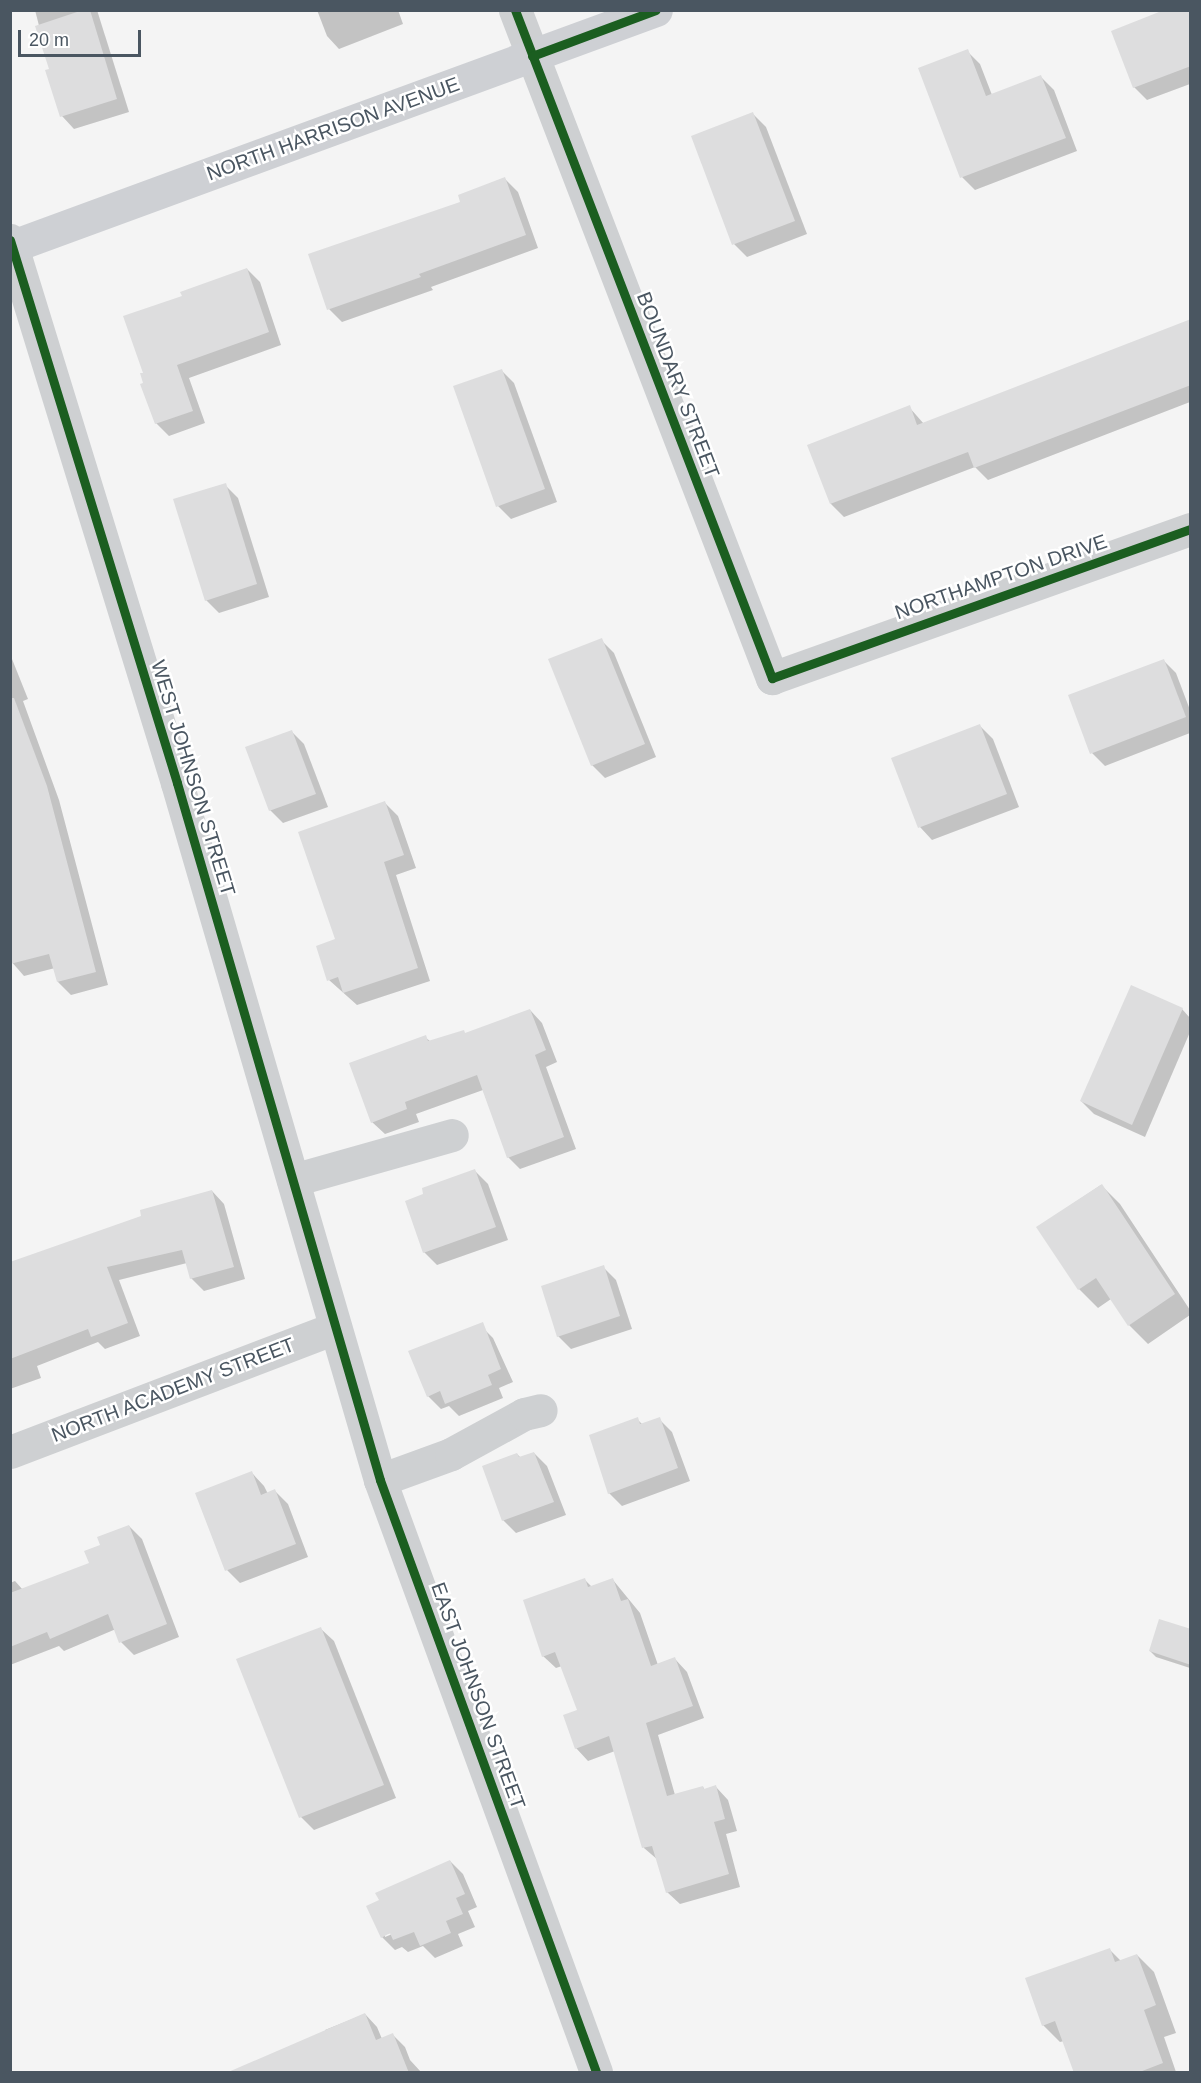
<!DOCTYPE html>
<style>
body{margin:0}
#map{position:relative;width:1201px;height:2083px;overflow:hidden;background:#f4f4f4;font-family:Helvetica,sans-serif}
div>[style]{position:absolute}
[style*='--x']{left:calc(var(--x)*1px);top:calc(var(--y)*1px);width:calc(var(--w)*1px);rotate:calc(var(--a)*1deg)}
.shadow>*{inset:0;background:#0003}
.building>*{inset:0;background:#ddddde}
.minor>*{height:33px;margin:-16.5px;padding:0 16.5px;transform-origin:16.5px;border-radius:16.5px;background:#ced0d2}
.secondary>*{height:33px;margin:-16.5px;padding:0 16.5px;transform-origin:16.5px;border-radius:16.5px;background:#ced0d4}
.cycleway>*{height:9px;margin:-4.5px;padding:0 4.5px;transform-origin:4.5px;border-radius:4.5px;background:#1b5e20}
span{translate:-50% -50%;white-space:nowrap;text-align:center;line-height:1.15;-webkit-text-stroke:5px #fff;paint-order:stroke}
.street-label{font-size:20px;color:#4a5661}
.frame{position:absolute;inset:0;border:12px solid #4a5661;pointer-events:none}
.scale{position:absolute;left:18px;top:30px;width:123px;height:27px;box-sizing:border-box;border:3px solid #4a5661;border-top:0;padding-left:8px;font-size:18px;line-height:21px;white-space:nowrap;color:#4a5661;-webkit-text-stroke:4px #fff;paint-order:stroke}
</style>
<div id="map">
<div class="shadow">
<i style="clip-path:polygon(35px 10px,97px 10px,129px 112px,74px 129px,62px 116px)"></i>
<i style="clip-path:polygon(317px 10px,398px 10px,403px 24px,339px 49px,327px 36px)"></i>
<i style="clip-path:polygon(1190px 10px,1190px 84px,1147px 100px,1134px 87px)"></i>
<i style="clip-path:polygon(967px 51px,980px 64px,992px 95px,1041px 77px,1054px 90px,1077px 151px,975px 190px,962px 177px)"></i>
<i style="clip-path:polygon(753px 114px,766px 127px,807px 234px,747px 257px,734px 244px)"></i>
<i style="clip-path:polygon(505px 179px,518px 192px,538px 248px,431px 287px,433px 290px,342px 322px,329px 309px,462px 203px)"></i>
<i style="clip-path:polygon(247px 269px,260px 282px,281px 345px,189px 378px,205px 423px,169px 436px,156px 423px,145px 374px,184px 297px)"></i>
<i style="clip-path:polygon(1190px 321px,1190px 402px,988px 480px,975px 467px,844px 517px,831px 504px,809px 446px,909px 407px,924px 424px)"></i>
<i style="clip-path:polygon(501px 370px,514px 383px,557px 502px,511px 519px,498px 506px,455px 387px)"></i>
<i style="clip-path:polygon(225px 485px,238px 498px,269px 597px,219px 613px,206px 600px)"></i>
<i style="clip-path:polygon(601px 640px,614px 653px,656px 757px,605px 778px,592px 765px)"></i>
<i style="clip-path:polygon(10px 654px,28px 699px,23px 701px,59px 800px,108px 985px,71px 995px,58px 982px,55px 968px,24px 976px,10px 960px)"></i>
<i style="clip-path:polygon(1163px 660px,1176px 673px,1190px 710px,1190px 733px,1105px 766px,1092px 753px)"></i>
<i style="clip-path:polygon(980px 726px,993px 739px,1019px 807px,932px 840px,920px 827px)"></i>
<i style="clip-path:polygon(291px 731px,304px 744px,328px 807px,283px 823px,270px 810px)"></i>
<i style="clip-path:polygon(385px 803px,398px 816px,416px 868px,396px 875px,430px 981px,357px 1005px,329px 980px,337px 940px)"></i>
<i style="clip-path:polygon(1182px 1009px,1190px 1018px,1190px 1032px,1145px 1137px,1094px 1114px,1081px 1101px)"></i>
<i style="clip-path:polygon(530px 1010px,542px 1023px,557px 1062px,546px 1067px,576px 1149px,520px 1169px,508px 1157px,483px 1090px,416px 1114px,419px 1122px,385px 1134px,372px 1122px,425px 1037px,431px 1042px,466px 1035px)"></i>
<i style="clip-path:polygon(475px 1171px,488px 1184px,508px 1240px,437px 1265px,424px 1252px)"></i>
<i style="clip-path:polygon(1101px 1185px,1120px 1204px,1190px 1310px,1190px 1315px,1148px 1344px,1129px 1325px,1111px 1299px,1098px 1308px,1079px 1289px,1038px 1227px)"></i>
<i style="clip-path:polygon(212px 1191px,224px 1204px,245px 1279px,204px 1291px,191px 1278px,187px 1263px,119px 1280px,140px 1336px,105px 1349px,98px 1342px,37px 1366px,41px 1378px,10px 1389px,10px 1264px)"></i>
<i style="clip-path:polygon(603px 1267px,616px 1280px,632px 1329px,571px 1349px,558px 1336px)"></i>
<i style="clip-path:polygon(480px 1325px,493px 1338px,513px 1382px,499px 1388px,503px 1398px,459px 1416px,449px 1406px,441px 1409px,428px 1396px)"></i>
<i style="clip-path:polygon(637px 1419px,643px 1425px,659px 1419px,672px 1432px,690px 1481px,622px 1506px,609px 1493px)"></i>
<i style="clip-path:polygon(534px 1453px,547px 1466px,566px 1515px,516px 1533px,503px 1520px,517px 1454px,521px 1458px)"></i>
<i style="clip-path:polygon(252px 1473px,264px 1486px,268px 1494px,275px 1491px,288px 1504px,308px 1557px,240px 1583px,227px 1570px)"></i>
<i style="clip-path:polygon(129px 1526px,142px 1539px,179px 1637px,134px 1655px,121px 1642px,116px 1629px,64px 1651px,59px 1646px,10px 1665px,10px 1583px,15px 1581px,23px 1590px,91px 1564px,102px 1546px)"></i>
<i style="clip-path:polygon(585px 1580px,592px 1587px,613px 1580px,640px 1613px,658px 1665px,675px 1659px,687px 1672px,704px 1718px,658px 1735px,675px 1795px,703px 1787px,705px 1790px,716px 1787px,728px 1800px,737px 1831px,726px 1834px,740px 1887px,680px 1904px,667px 1892px,658px 1860px,644px 1848px,615px 1751px,588px 1761px,576px 1748px,579px 1711px,562px 1666px,556px 1668px,543px 1656px)"></i>
<i style="clip-path:polygon(321px 1629px,334px 1641px,396px 1798px,314px 1830px,301px 1817px)"></i>
<i style="clip-path:polygon(1190px 1631px,1190px 1668px,1156px 1657px,1150px 1651px)"></i>
<i style="clip-path:polygon(evenodd,450px 1861px,463px 1874px,477px 1907px,468px 1911px,475px 1927px,458px 1934px,463px 1946px,435px 1958px,423px 1946px,408px 1952px,402px 1947px,395px 1950px,382px 1937px,450px 1861px,397px 1932px,385px 1937px,385px 1934px,397px 1932px)"></i>
<i style="clip-path:polygon(1110px 1950px,1121px 1961px,1137px 1955px,1154px 1972px,1176px 2033px,1164px 2037px,1176px 2072px,1075px 2072px,1064px 2041px,1060px 2042px,1043px 2025px)"></i>
<i style="clip-path:polygon(365px 2014px,377px 2027px,382px 2039px,393px 2035px,405px 2047px,410px 2060px,421px 2072px,344px 2072px,325px 2030px)"></i>
</div>
<div class="building">
<i style="clip-path:polygon(83px 10px,90px 10px,117px 99px,60px 117px,45px 70px,49px 69px,35px 26px)"></i>
<i style="clip-path:polygon(1164px 10px,1191px 10px,1191px 66px,1133px 88px,1111px 31px)"></i>
<i style="clip-path:polygon(968px 49px,986px 96px,1041px 75px,1066px 138px,960px 178px,918px 68px)"></i>
<i style="clip-path:polygon(753px 112px,795px 221px,732px 245px,691px 136px)"></i>
<i style="clip-path:polygon(505px 177px,526px 235px,419px 274px,421px 277px,327px 310px,308px 254px,460px 202px,458px 195px)"></i>
<i style="clip-path:polygon(247px 268px,269px 332px,177px 365px,193px 411px,155px 424px,140px 384px,143px 383px,140px 373px,143px 373px,123px 316px,182px 296px,180px 292px)"></i>
<i style="clip-path:polygon(1191px 319px,1191px 385px,974px 468px,968px 452px,830px 504px,807px 445px,910px 405px,917px 425px)"></i>
<i style="clip-path:polygon(502px 369px,545px 489px,496px 507px,453px 386px)"></i>
<i style="clip-path:polygon(226px 483px,257px 584px,205px 601px,173px 499px)"></i>
<i style="clip-path:polygon(602px 638px,645px 744px,591px 766px,548px 659px)"></i>
<i style="clip-path:polygon(1164px 659px,1186px 717px,1090px 754px,1068px 695px)"></i>
<i style="clip-path:polygon(10px 698px,14px 698px,47px 786px,96px 972px,57px 982px,49px 954px,10px 964px)"></i>
<i style="clip-path:polygon(980px 724px,1007px 794px,918px 828px,891px 758px)"></i>
<i style="clip-path:polygon(292px 730px,316px 794px,269px 811px,245px 747px)"></i>
<i style="clip-path:polygon(385px 801px,404px 855px,384px 862px,418px 968px,343px 993px,338px 977px,327px 981px,316px 946px,335px 939px,298px 832px)"></i>
<i style="clip-path:polygon(1131px 985px,1183px 1008px,1132px 1125px,1080px 1101px)"></i>
<i style="clip-path:polygon(530px 1009px,546px 1050px,535px 1055px,564px 1137px,507px 1158px,477px 1075px,405px 1102px,407px 1109px,371px 1123px,349px 1063px,426px 1035px,428px 1041px,464px 1030px,465px 1033px)"></i>
<i style="clip-path:polygon(475px 1169px,496px 1227px,423px 1253px,405px 1201px,423px 1194px,422px 1188px)"></i>
<i style="clip-path:polygon(1102px 1184px,1175px 1294px,1128px 1326px,1096px 1278px,1078px 1290px,1036px 1227px)"></i>
<i style="clip-path:polygon(212px 1190px,234px 1267px,190px 1279px,182px 1250px,107px 1267px,128px 1323px,91px 1337px,88px 1329px,10px 1359px,10px 1262px,141px 1216px,140px 1210px)"></i>
<i style="clip-path:polygon(604px 1265px,620px 1316px,557px 1337px,541px 1286px)"></i>
<i style="clip-path:polygon(483px 1322px,501px 1369px,488px 1375px,492px 1385px,445px 1404px,440px 1391px,427px 1397px,408px 1351px)"></i>
<i style="clip-path:polygon(638px 1417px,640px 1424px,660px 1417px,678px 1468px,608px 1494px,589px 1435px)"></i>
<i style="clip-path:polygon(534px 1452px,554px 1502px,502px 1521px,482px 1466px,517px 1453px,519px 1457px)"></i>
<i style="clip-path:polygon(252px 1471px,261px 1495px,275px 1489px,296px 1544px,225px 1571px,195px 1493px)"></i>
<i style="clip-path:polygon(129px 1525px,167px 1624px,119px 1643px,108px 1614px,50px 1639px,47px 1632px,10px 1647px,10px 1593px,89px 1563px,84px 1551px,100px 1545px,97px 1537px)"></i>
<i style="clip-path:polygon(585px 1578px,588px 1587px,613px 1578px,621px 1601px,628px 1599px,651px 1666px,675px 1657px,693px 1706px,646px 1723px,667px 1796px,703px 1786px,704px 1789px,716px 1785px,725px 1819px,714px 1822px,729px 1874px,666px 1893px,652px 1846px,642px 1848px,609px 1736px,575px 1749px,563px 1715px,577px 1710px,555px 1652px,542px 1657px,523px 1600px)"></i>
<i style="clip-path:polygon(1159px 1619px,1191px 1629px,1191px 1665px,1149px 1651px)"></i>
<i style="clip-path:polygon(321px 1627px,384px 1785px,299px 1818px,236px 1659px)"></i>
<i style="clip-path:polygon(450px 1860px,465px 1894px,456px 1898px,463px 1914px,446px 1921px,451px 1933px,420px 1946px,414px 1932px,393px 1940px,390px 1933px,381px 1938px,366px 1906px,379px 1900px,375px 1893px)"></i>
<i style="clip-path:polygon(1110px 1948px,1115px 1962px,1137px 1954px,1156px 2005px,1144px 2010px,1163px 2063px,1137px 2073px,1074px 2073px,1055px 2021px,1042px 2026px,1025px 1978px)"></i>
<i style="clip-path:polygon(365px 2013px,376px 2040px,393px 2033px,409px 2073px,226px 2073px)"></i>
</div>
<div class="minor">
<i style="--x:515;--y:10;--w:716;--a:68.96"></i>
<i style="--x:772;--y:678;--w:444;--a:-19.6"></i>
<i style="--x:10;--y:240;--w:568;--a:72.9"></i>
<i style="--x:177;--y:783;--w:726;--a:73.76"></i>
<i style="--x:380;--y:1480;--w:630;--a:69.95"></i>
<i style="--x:293;--y:1180;--w:165;--a:-15.8"></i>
<i style="--x:10;--y:1452;--w:348;--a:-20.9"></i>
<i style="--x:380;--y:1480;--w:76;--a:-20.1"></i>
<i style="--x:451;--y:1454;--w:83;--a:-28.7"></i>
<i style="--x:524;--y:1414;--w:17;--a:-13"></i>
</div>
<div class="secondary">
<i style="--x:10;--y:247;--w:688;--a:-20.15"></i>
</div>
<div class="cycleway">
<i style="--x:515;--y:10;--w:716;--a:68.96"></i>
<i style="--x:772;--y:678;--w:444;--a:-19.6"></i>
<i style="--x:532;--y:56;--w:132;--a:-20.4"></i>
<i style="--x:10;--y:240;--w:568;--a:72.9"></i>
<i style="--x:177;--y:783;--w:726;--a:73.76"></i>
<i style="--x:380;--y:1480;--w:630;--a:69.95"></i>
</div>
<div class="street-label">
<span style="left:333px;top:129px;rotate:-20deg">NORTH HARRISON AVENUE</span>
<span style="left:678px;top:385px;rotate:69deg">BOUNDARY STREET</span>
<span style="left:1001px;top:577px;rotate:-19deg">NORTHAMPTON DRIVE</span>
<span style="left:193px;top:778px;rotate:73deg">WEST JOHNSON STREET</span>
<span style="left:173px;top:1390px;rotate:-21deg">NORTH ACADEMY STREET</span>
<span style="left:478px;top:1696px;rotate:70deg">EAST JOHNSON STREET</span>
</div>
<div class="frame"></div>
<div class="scale">20 m</div>
</div>
